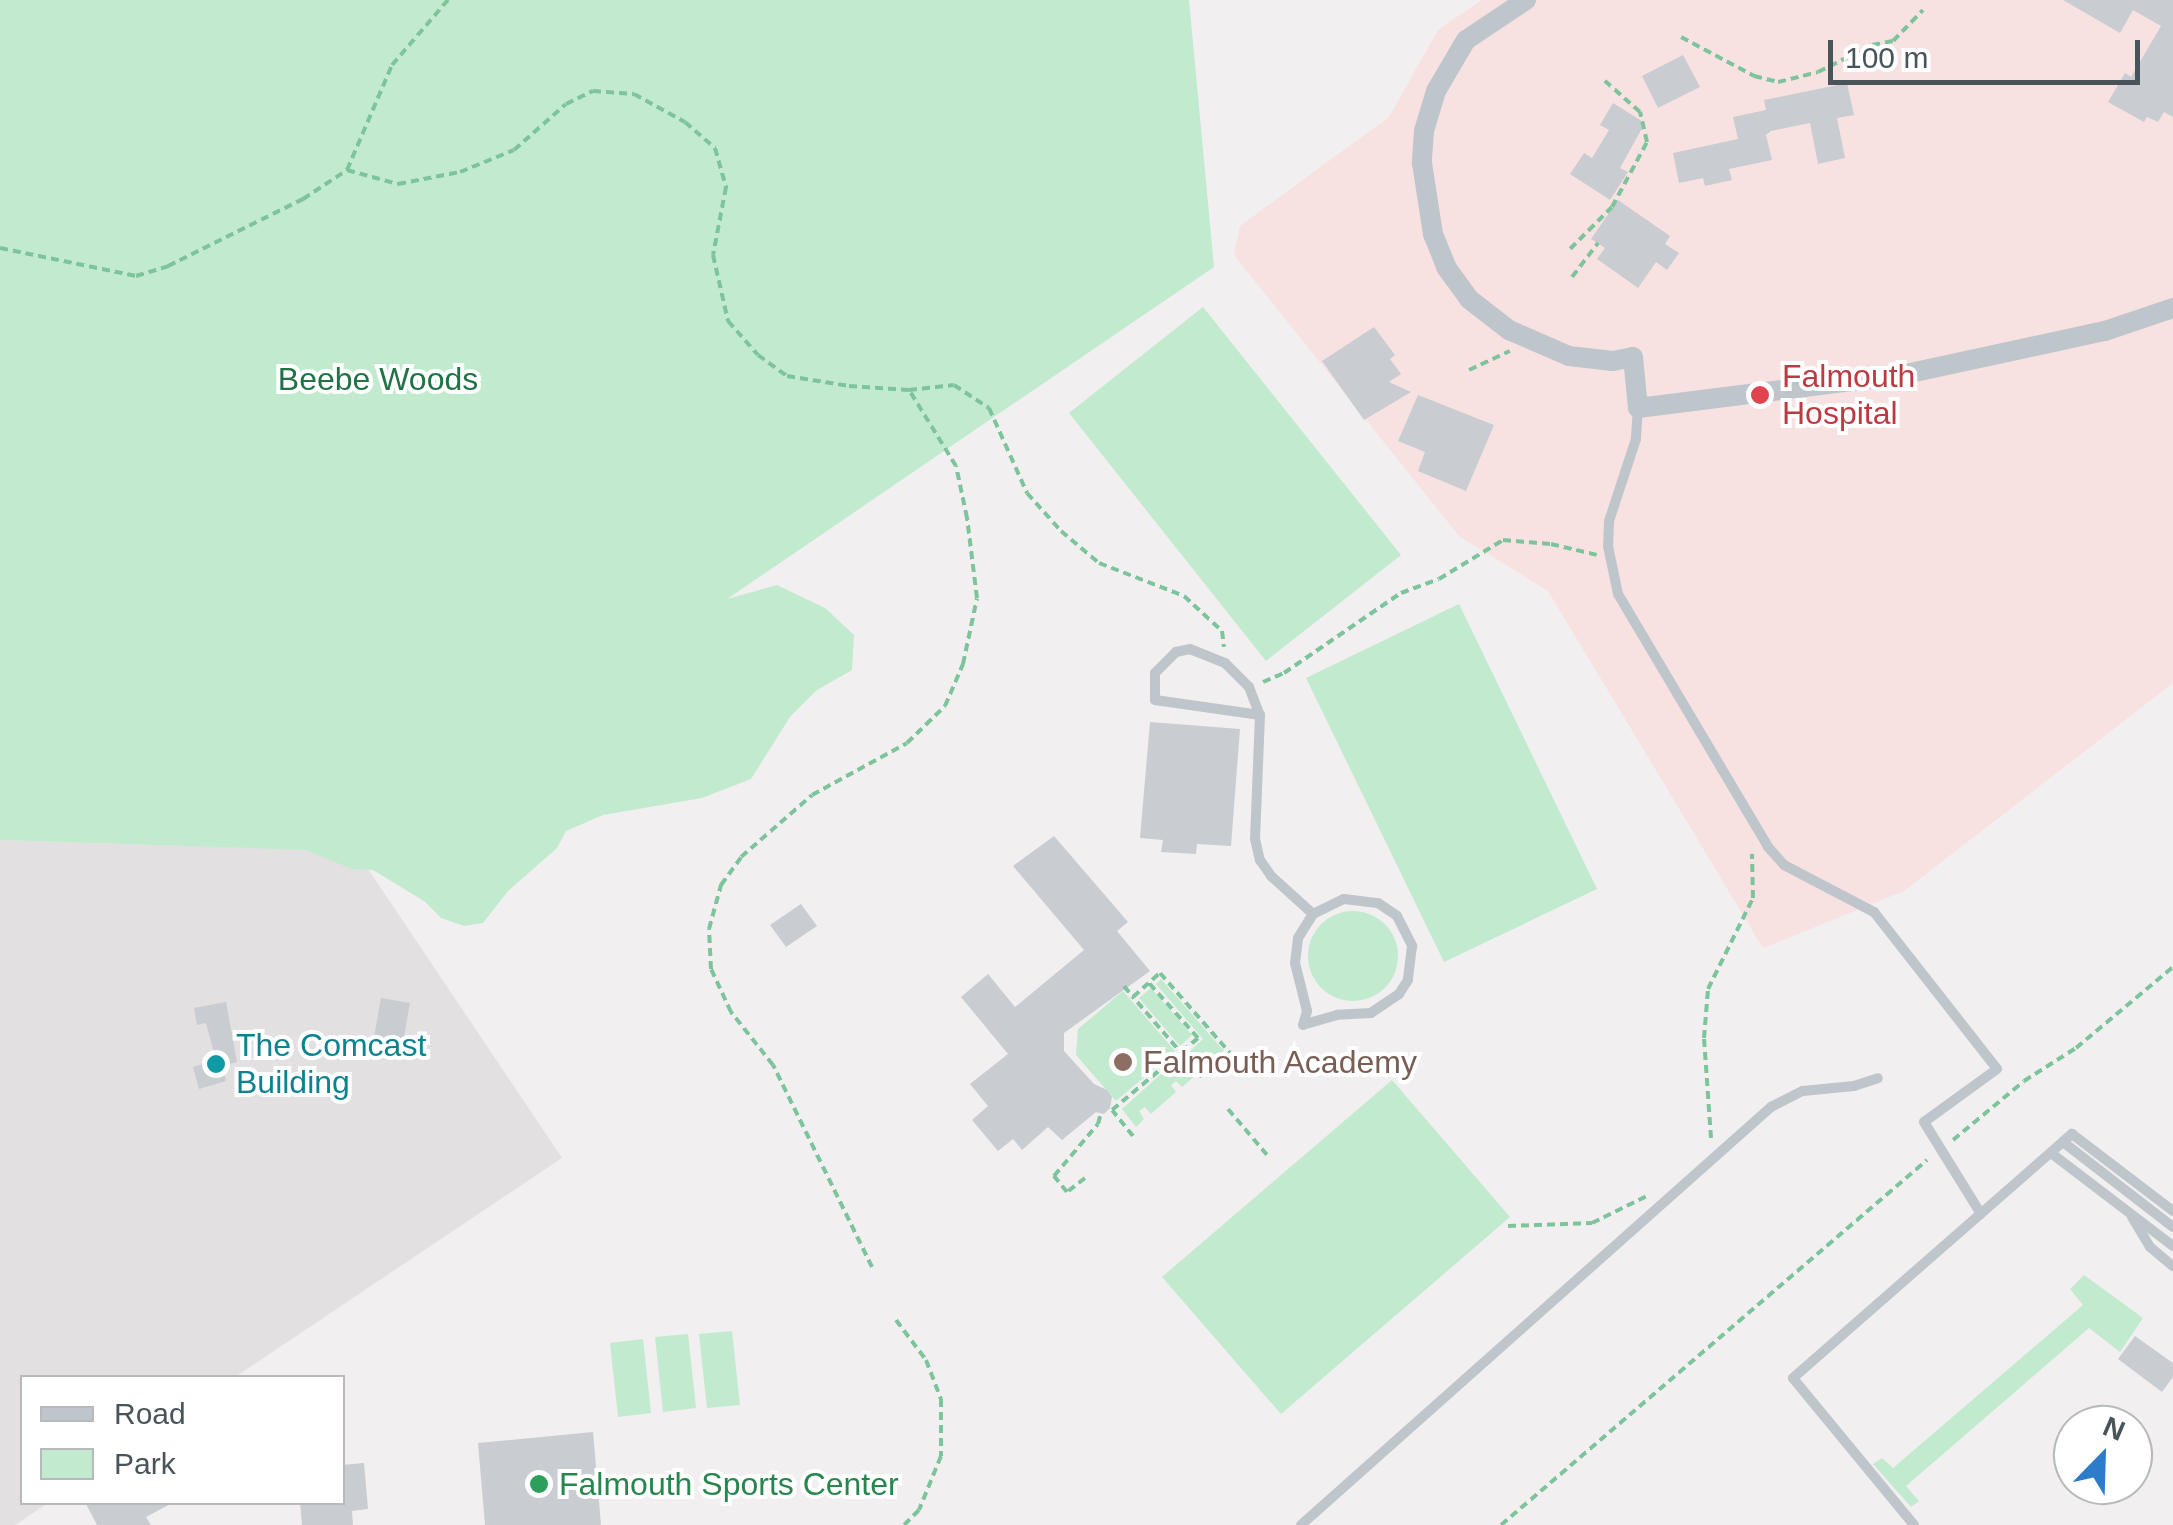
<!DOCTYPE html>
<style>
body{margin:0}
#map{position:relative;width:2173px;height:1525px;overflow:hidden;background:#f1efef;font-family:Arial,sans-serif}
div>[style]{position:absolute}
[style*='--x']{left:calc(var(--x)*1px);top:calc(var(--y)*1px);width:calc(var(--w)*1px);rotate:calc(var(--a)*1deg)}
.education>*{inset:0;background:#e2e0e0}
.medical>*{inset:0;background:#f8e2e1}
.green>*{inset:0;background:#c2eacf}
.round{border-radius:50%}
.building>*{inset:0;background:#c9ccd1}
.path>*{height:4px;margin-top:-2px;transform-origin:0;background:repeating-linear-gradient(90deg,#7dc49d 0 8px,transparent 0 13px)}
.lane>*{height:10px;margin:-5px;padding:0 5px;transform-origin:5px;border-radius:5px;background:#bec6cc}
.street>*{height:20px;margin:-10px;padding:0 10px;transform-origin:10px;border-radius:10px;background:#bec6cc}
.dots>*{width:28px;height:28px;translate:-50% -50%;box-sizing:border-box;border:5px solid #fff;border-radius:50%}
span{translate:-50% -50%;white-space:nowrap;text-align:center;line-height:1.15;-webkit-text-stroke:8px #fff;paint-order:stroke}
.health-label{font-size:32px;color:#be3a42}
.left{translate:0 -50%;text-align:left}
.park-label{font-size:32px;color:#217345}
.culture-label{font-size:32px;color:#0d838f}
.education-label{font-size:32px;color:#785e54}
.leisure-label{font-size:32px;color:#27864d}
.legend{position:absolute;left:20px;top:1375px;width:325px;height:130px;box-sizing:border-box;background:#fff;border:2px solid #b6babd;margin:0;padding:12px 18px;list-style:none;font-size:30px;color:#49535a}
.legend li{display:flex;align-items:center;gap:20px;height:50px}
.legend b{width:50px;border:2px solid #b6babd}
.north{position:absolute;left:2053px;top:1405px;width:100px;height:100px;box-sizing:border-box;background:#fff;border:2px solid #b6babd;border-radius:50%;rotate:23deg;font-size:28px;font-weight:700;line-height:40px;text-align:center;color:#49535a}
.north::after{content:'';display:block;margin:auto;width:35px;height:45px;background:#2d7ccc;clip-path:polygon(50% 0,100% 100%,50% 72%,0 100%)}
.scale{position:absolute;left:1828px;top:40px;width:312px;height:45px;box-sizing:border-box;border:5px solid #49535a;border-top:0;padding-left:12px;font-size:30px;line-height:35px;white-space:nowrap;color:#49535a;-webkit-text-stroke:8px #fff;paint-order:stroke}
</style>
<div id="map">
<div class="education">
<i style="clip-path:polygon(0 840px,356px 851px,562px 1158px,235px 1377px,22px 1378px,22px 1502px,48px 1503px,15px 1525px,0 1525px)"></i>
</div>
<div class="medical">
<i style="clip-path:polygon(1482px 0,2173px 0,2173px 683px,1904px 891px,1763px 948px,1548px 591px,1459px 536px,1234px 255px,1240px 226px,1389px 117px,1438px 30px)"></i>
</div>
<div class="green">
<i style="clip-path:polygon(0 0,1189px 0,1214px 267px,727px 599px,777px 585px,825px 608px,854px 635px,852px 670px,817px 690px,790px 717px,751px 779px,702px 798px,603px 815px,566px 831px,557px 848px,508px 891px,483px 923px,464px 926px,441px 918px,424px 901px,373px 870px,352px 869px,306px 850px,0 840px)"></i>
<i style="clip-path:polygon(1203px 307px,1401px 555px,1266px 661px,1069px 413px)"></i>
<i style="clip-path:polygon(1459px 604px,1597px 889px,1444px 962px,1306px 678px)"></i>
<i class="round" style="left:1308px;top:911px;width:90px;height:90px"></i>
<i style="clip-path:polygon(1161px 979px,1224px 1051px,1211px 1062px,1205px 1054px,1194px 1063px,1187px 1054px,1203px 1039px,1156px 984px)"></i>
<i style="clip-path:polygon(1151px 988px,1192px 1035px,1180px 1046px,1139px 998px)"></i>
<i style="clip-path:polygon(1123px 991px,1175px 1051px,1116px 1101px,1076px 1055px,1078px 1029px)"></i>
<i style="clip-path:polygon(1179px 1058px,1196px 1075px,1182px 1087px,1176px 1081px,1171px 1085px,1176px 1092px,1151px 1114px,1145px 1107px,1139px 1111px,1144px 1119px,1136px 1127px,1122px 1109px)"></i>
<i style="clip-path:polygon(1392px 1080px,1510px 1217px,1281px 1414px,1162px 1277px)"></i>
<i style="clip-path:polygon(2084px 1275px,2143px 1318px,2120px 1352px,2089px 1328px,1906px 1486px,1919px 1501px,1911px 1507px,1873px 1464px,1882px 1458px,1893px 1468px,2083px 1305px,2070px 1289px)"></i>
<i style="clip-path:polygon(732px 1331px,740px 1405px,707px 1408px,699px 1334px)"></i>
<i style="clip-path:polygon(688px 1334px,696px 1408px,663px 1412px,655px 1337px)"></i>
<i style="clip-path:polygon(643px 1339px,651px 1413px,618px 1417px,610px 1343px)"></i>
</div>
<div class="building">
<i style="clip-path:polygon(2063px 0,2173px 0,2173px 117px,2164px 112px,2158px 122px,2147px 117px,2144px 122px,2108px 102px,2125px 73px,2131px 77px,2161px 26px,2133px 10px,2120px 33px)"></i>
<i style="clip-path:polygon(1683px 55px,1700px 87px,1658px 108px,1642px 76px)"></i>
<i style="clip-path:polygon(1847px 83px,1854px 115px,1837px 118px,1845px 158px,1818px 164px,1810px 123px,1771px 131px,1766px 135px,1772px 160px,1729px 169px,1732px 180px,1705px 186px,1703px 178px,1679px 183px,1673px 153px,1738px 139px,1733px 117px,1766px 110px,1764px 100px)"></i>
<i style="clip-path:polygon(1613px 103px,1645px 123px,1620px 168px,1628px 172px,1610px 200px,1570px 174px,1584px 153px,1592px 158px,1609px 130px,1600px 125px)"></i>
<i style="clip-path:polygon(1618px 200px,1670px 236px,1665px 244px,1679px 253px,1667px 270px,1656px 262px,1638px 288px,1597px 259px,1605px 248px,1591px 239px)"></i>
<i style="clip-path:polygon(1374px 327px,1395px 355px,1390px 359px,1401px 374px,1389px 382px,1411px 392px,1364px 420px,1322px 361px)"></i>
<i style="clip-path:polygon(1418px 395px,1494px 425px,1466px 491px,1418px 471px,1425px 452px,1398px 441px)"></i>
<i style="clip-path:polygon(1150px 722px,1240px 729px,1231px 846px,1197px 844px,1196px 854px,1161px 852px,1163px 840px,1140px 838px)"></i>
<i style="clip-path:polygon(1054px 836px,1128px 922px,1117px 931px,1150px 971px,1064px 1033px,1064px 1051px,1094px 1084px,1107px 1090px,1112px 1097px,1110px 1108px,1104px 1114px,1096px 1112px,1062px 1140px,1048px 1127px,1022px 1150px,1013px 1139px,998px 1151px,972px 1120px,988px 1106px,970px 1084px,1008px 1054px,961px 997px,988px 974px,1015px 1007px,1084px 950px,1013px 866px)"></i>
<i style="clip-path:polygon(801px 904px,817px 926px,786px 947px,770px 925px)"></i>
<i style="clip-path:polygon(381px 998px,410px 1003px,402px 1048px,373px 1042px)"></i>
<i style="clip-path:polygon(226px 1002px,237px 1062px,222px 1066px,226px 1081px,199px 1089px,193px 1067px,216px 1060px,206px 1023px,197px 1025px,194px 1008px)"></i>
<i style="clip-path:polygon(2135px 1336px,2173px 1363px,2173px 1377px,2162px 1392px,2118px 1359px)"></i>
<i style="clip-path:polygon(593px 1432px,601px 1525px,485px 1525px,478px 1443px)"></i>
<i style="clip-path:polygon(364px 1463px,368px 1509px,352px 1511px,353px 1525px,302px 1525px,300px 1502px,342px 1502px,342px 1465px)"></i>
<i style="clip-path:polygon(85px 1502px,174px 1502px,146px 1517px,151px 1525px,97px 1525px)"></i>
</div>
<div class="path">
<i style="--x:1681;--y:37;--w:83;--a:28.1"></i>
<i style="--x:1754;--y:76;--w:25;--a:14"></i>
<i style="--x:1778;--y:82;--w:41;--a:-14"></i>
<i style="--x:1818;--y:72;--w:60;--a:-26.6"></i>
<i style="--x:1872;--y:45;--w:21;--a:-11"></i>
<i style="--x:1893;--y:41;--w:43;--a:-45.9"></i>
<i style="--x:347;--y:170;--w:53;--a:15.4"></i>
<i style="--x:398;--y:184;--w:63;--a:-11"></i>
<i style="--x:460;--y:172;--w:58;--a:-22.2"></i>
<i style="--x:514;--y:150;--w:69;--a:-41.5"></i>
<i style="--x:566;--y:104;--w:30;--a:-26"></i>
<i style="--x:593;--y:91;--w:41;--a:4.2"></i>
<i style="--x:634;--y:94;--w:58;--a:28.8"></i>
<i style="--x:685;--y:122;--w:40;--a:41"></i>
<i style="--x:715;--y:148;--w:41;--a:74.2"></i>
<i style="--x:726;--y:187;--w:69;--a:100.8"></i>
<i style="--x:713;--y:255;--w:68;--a:77.2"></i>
<i style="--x:728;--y:321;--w:45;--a:48.6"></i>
<i style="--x:758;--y:355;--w:36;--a:36"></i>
<i style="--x:787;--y:376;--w:63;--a:9.2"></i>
<i style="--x:849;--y:386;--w:60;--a:3.8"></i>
<i style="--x:909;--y:390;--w:45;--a:-6.3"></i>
<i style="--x:954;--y:385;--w:42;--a:33.3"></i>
<i style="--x:989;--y:408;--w:93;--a:65.9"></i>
<i style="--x:1027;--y:493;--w:51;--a:48.2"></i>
<i style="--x:1061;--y:531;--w:50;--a:40.1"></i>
<i style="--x:1099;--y:563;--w:91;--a:21.2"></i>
<i style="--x:1184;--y:596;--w:52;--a:42.6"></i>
<i style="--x:1222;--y:631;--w:16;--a:83"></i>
<i style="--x:0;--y:248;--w:139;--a:11.6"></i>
<i style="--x:136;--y:276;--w:34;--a:-17"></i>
<i style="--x:168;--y:266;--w:151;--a:-26.4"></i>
<i style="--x:303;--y:199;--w:53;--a:-33.4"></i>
<i style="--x:347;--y:170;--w:114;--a:-66.8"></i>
<i style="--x:392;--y:65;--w:86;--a:-49.3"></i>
<i style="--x:1570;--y:249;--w:59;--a:-45"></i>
<i style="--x:1612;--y:207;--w:74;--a:-61.7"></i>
<i style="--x:1647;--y:142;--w:31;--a:-103"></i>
<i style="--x:1640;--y:112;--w:47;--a:-138.5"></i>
<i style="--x:1572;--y:277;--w:43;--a:-52.6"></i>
<i style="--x:1469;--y:370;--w:45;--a:-24.9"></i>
<i style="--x:1263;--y:682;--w:23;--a:-23"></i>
<i style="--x:1284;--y:673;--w:142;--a:-34.4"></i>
<i style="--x:1401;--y:593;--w:40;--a:-20.2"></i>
<i style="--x:1439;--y:579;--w:75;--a:-31.4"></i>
<i style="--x:1503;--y:540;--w:48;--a:4.8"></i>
<i style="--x:1551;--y:544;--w:47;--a:13.4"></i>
<i style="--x:1124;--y:986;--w:14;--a:51"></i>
<i style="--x:1202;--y:1077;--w:106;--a:-130.8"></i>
<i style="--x:1133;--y:997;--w:36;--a:-42"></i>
<i style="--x:1160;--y:973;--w:106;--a:48.8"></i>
<i style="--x:1228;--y:1109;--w:62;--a:49.6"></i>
<i style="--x:1133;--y:1136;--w:33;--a:-129"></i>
<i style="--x:1112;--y:1110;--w:112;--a:-39.9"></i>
<i style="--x:1198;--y:1038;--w:74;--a:-131.7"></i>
<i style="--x:1711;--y:1138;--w:100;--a:-94"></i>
<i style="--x:1704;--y:1038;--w:49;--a:-85.3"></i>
<i style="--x:1708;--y:989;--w:102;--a:-63.7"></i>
<i style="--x:1753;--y:898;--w:44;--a:-91.3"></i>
<i style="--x:1953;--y:1140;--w:92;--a:-39.7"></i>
<i style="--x:2024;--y:1081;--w:62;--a:-32.4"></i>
<i style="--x:2076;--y:1048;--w:126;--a:-39.9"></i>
<i style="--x:1085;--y:1178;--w:23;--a:142"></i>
<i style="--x:1067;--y:1192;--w:21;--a:-129"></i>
<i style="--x:1054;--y:1176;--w:68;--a:-49.8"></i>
<i style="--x:1098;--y:1124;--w:11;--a:-75"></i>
<i style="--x:1508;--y:1226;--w:84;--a:-2"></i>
<i style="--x:1592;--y:1223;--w:64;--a:-26.2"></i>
<i style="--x:872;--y:1267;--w:225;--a:-116.1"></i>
<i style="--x:773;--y:1065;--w:68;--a:-128.4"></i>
<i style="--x:731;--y:1012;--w:47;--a:-114.9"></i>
<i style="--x:711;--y:969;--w:40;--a:-92.9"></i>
<i style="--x:709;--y:929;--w:46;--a:-74.7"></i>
<i style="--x:721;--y:885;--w:34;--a:-54"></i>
<i style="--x:741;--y:857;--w:94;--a:-41.1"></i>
<i style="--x:812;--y:795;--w:108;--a:-28.7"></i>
<i style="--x:907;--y:743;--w:53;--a:-44.2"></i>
<i style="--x:945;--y:706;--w:46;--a:-66.8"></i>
<i style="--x:963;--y:664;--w:67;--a:-78"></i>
<i style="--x:977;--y:598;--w:81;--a:-97.1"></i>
<i style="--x:967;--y:518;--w:53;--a:-101.9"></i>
<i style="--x:956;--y:466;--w:89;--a:-121.7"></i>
<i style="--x:896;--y:1320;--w:50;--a:53.1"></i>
<i style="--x:926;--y:1360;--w:42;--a:69"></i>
<i style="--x:941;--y:1399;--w:57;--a:90"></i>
<i style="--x:941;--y:1456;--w:58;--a:112.2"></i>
<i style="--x:919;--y:1510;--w:21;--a:135"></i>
<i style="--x:1501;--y:1525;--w:561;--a:-40.59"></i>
</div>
<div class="lane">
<i style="--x:1638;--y:408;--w:31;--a:94"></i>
<i style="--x:1636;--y:439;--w:86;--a:108.2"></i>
<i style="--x:1609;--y:521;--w:25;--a:92"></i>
<i style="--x:1608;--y:546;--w:49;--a:78.2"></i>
<i style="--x:1618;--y:594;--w:294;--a:59.3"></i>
<i style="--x:1768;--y:847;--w:24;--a:48"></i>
<i style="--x:1784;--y:865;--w:102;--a:27.6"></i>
<i style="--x:1874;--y:912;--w:199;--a:51.9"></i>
<i style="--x:1997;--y:1069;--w:90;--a:144"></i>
<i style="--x:1924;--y:1122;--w:108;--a:58.2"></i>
<i style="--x:1260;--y:715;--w:106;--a:-171.9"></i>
<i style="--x:1155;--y:700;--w:27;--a:-90"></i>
<i style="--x:1155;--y:673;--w:30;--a:-45"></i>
<i style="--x:1176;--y:652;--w:14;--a:-12"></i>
<i style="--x:1190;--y:649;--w:38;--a:22"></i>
<i style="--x:1225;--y:663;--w:34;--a:45"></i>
<i style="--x:1249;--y:687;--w:30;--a:69"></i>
<i style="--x:1260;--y:715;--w:124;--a:92.3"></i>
<i style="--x:1255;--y:839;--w:22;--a:77"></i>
<i style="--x:1260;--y:860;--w:19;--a:55"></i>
<i style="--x:1271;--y:876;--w:57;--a:42.1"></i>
<i style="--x:1344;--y:899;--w:34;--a:7"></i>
<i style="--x:1378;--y:903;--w:23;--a:34"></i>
<i style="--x:1397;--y:916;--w:34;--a:63"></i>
<i style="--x:1412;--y:946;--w:34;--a:97"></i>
<i style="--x:1408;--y:980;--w:17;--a:123"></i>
<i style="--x:1399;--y:994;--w:34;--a:146"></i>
<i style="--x:1371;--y:1013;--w:34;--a:177"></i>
<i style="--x:1337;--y:1015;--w:35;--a:164"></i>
<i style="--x:1303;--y:1025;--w:15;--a:-74"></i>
<i style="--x:1307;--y:1011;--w:49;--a:-104"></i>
<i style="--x:1295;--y:963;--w:25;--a:-83"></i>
<i style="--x:1298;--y:938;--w:28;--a:-58"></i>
<i style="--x:1313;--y:914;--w:34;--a:-26"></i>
<i style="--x:2063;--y:1142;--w:139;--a:37.7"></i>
<i style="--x:2051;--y:1153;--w:153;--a:37.3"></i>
<i style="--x:2132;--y:1217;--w:35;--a:59"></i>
<i style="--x:2150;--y:1247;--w:30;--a:40"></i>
<i style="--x:1301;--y:1525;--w:629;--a:-41.65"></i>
<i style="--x:1771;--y:1107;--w:36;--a:-27"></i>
<i style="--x:1803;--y:1091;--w:51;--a:-5.6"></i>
<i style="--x:1854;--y:1086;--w:25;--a:-18"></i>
<i style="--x:1914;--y:1525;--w:190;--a:-129.5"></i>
<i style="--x:1793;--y:1378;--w:371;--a:-41.2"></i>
<i style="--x:2072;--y:1134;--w:127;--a:37.3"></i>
</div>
<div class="street">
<i style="--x:1526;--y:0;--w:72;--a:146.3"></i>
<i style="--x:1466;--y:40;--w:59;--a:120.5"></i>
<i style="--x:1436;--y:91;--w:42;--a:106.7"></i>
<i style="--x:1424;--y:131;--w:32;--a:94"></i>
<i style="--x:1422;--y:163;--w:72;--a:81.2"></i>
<i style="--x:1433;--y:234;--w:35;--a:68"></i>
<i style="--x:1446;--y:267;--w:39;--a:54"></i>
<i style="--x:1469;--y:299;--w:51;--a:37.8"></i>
<i style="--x:1509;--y:330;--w:65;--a:23.4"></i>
<i style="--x:1569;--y:356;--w:44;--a:6.5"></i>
<i style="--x:1613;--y:361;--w:20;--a:-11"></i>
<i style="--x:1633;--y:357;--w:51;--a:84.4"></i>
<i style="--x:1638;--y:408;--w:265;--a:-7.2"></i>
<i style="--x:1901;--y:375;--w:209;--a:-12.2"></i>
<i style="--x:2105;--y:331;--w:72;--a:-18.7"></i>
</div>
<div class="dots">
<i style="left:1760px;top:395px;background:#e0444e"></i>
<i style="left:1123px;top:1062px;background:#8d6e63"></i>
<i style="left:216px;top:1064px;background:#0f9aa8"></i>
<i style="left:539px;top:1484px;background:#2e9e5b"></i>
</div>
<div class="health-label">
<span class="left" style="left:1782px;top:395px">Falmouth<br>Hospital</span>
</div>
<div class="park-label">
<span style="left:378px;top:379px">Beebe Woods</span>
</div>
<div class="culture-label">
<span class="left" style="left:236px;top:1064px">The Comcast<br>Building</span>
</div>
<div class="education-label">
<span class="left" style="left:1143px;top:1062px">Falmouth Academy</span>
</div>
<div class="leisure-label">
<span class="left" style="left:559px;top:1484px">Falmouth Sports Center</span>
</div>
<ul class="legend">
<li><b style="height:12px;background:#bec6cc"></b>Road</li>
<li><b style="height:28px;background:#c2eacf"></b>Park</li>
</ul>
<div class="north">N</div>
<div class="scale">100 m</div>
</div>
